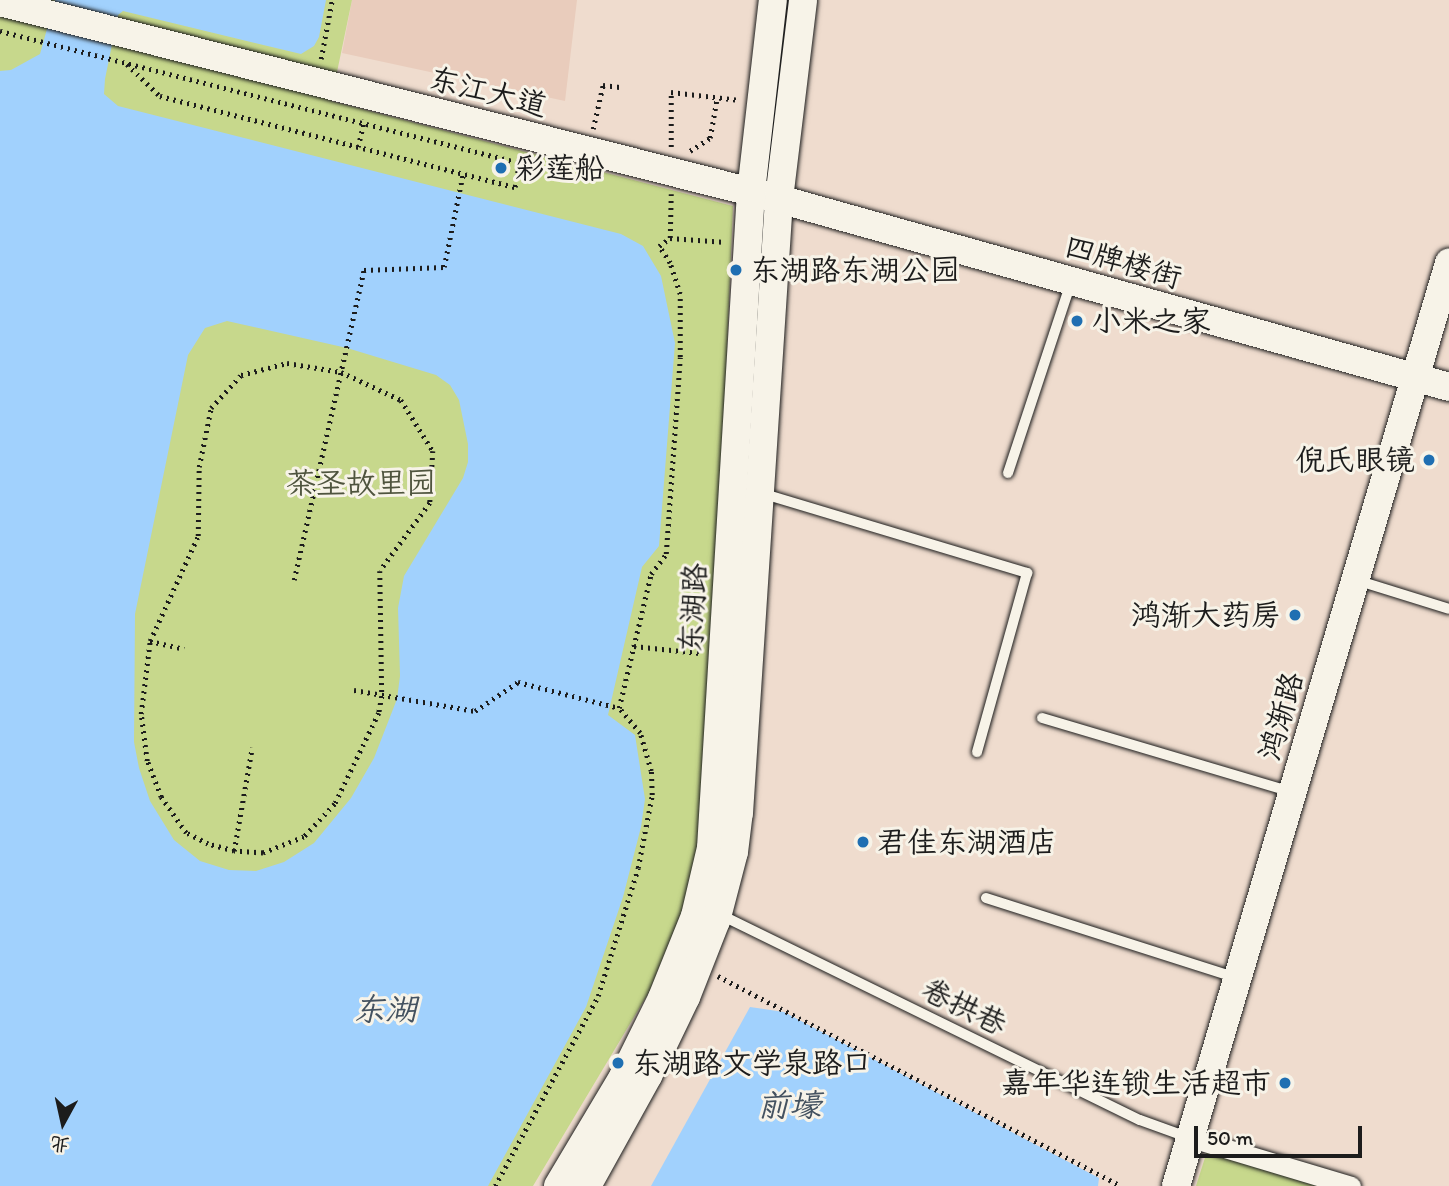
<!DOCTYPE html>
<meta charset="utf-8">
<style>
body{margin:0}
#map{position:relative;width:1449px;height:1186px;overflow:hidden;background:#efdcce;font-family:Itim,"LXGW WenKai TC",sans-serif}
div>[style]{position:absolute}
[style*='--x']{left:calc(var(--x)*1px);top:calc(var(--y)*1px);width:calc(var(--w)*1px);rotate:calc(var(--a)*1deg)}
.built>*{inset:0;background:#e9ccbc}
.green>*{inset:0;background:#c7d88c}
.water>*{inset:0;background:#a1d1fd}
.path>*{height:4.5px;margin-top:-2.25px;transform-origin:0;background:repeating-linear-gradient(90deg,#1c1c1c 0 2px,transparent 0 7px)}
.roads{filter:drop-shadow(0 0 2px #1c1c1c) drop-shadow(0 0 2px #1c1c1c)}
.lane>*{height:10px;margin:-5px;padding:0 5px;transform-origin:5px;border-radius:5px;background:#f7f3e8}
.street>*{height:19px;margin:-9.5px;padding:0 9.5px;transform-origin:9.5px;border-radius:9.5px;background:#f7f3e8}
.secondary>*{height:28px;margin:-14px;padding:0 14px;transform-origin:14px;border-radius:14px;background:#f7f3e8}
.dots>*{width:19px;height:19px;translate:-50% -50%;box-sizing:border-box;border:4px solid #f7f3e8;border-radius:50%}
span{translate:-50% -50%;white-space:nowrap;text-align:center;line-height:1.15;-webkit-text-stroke:6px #f7f3e8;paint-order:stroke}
.street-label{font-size:30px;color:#1c1c1c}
.poi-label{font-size:30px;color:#1c1c1c}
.left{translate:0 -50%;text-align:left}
.right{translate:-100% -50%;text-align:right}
.park-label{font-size:30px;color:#4f543e}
.water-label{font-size:32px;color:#445260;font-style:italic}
.north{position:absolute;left:28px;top:1088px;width:70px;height:70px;-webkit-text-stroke:5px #f7f3e8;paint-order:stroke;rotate:188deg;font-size:19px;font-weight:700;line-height:28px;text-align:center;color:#1c1c1c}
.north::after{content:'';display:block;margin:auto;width:24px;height:32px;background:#1c1c1c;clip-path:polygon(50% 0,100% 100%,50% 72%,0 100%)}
.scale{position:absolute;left:1194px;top:1126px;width:168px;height:32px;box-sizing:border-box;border:4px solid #1c1c1c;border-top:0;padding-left:9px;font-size:21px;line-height:24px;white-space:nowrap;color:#1c1c1c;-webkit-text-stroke:5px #f7f3e8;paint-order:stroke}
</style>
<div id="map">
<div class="built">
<i style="clip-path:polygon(352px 0,577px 0,565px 101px,342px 53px)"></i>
</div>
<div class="green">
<i style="clip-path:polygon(0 0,352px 0,331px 101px,733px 206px,711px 739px,703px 830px,685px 904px,649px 992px,533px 1186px,0 1186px)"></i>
<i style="clip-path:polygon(1207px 1151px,1323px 1186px,1196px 1186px)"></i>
</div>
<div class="water">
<i style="clip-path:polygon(evenodd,55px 0,326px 0,319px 37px,314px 46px,301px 54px,123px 11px,118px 15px,105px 79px,104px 94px,118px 106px,621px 234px,643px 246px,661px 276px,675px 343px,659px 546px,642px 567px,608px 715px,635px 735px,645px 799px,641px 827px,623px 897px,586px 1007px,488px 1186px,0 1186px,0 71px,11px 70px,40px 54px,55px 0,227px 321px,347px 348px,436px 375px,450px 385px,459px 400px,468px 444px,468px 462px,463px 478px,404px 576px,398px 608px,400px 676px,397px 699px,374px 758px,351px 798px,314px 843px,284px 862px,256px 871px,229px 870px,200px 861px,174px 840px,150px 801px,139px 768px,134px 742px,135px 614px,188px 355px,205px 328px,227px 321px)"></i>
<i style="clip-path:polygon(750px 1007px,784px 1012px,1099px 1178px,1098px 1186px,651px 1186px)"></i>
</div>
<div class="path">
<i style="--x:0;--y:31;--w:536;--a:14.24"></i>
<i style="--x:321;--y:59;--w:60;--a:-79.4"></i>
<i style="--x:127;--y:64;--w:46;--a:44.1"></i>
<i style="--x:160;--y:96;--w:366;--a:14.4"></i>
<i style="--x:515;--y:187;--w:27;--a:-80"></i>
<i style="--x:593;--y:129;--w:45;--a:-77.2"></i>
<i style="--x:603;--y:85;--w:17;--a:7"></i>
<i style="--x:358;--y:147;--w:28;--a:-77"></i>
<i style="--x:671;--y:147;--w:55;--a:-90"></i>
<i style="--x:671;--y:92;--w:69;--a:6.6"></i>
<i style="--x:690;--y:151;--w:24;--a:-33"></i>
<i style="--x:710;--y:138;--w:41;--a:-80.1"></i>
<i style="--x:670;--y:238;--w:44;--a:-88.7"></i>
<i style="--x:287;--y:363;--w:55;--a:9.5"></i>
<i style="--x:341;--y:372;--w:66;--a:25"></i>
<i style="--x:401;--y:400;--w:60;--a:57.9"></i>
<i style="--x:433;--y:451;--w:52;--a:93.3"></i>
<i style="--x:430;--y:503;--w:84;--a:126.3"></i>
<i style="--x:380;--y:571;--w:125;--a:89.1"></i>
<i style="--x:382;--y:696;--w:17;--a:100"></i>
<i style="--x:379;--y:713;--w:101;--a:115.8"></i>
<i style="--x:335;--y:804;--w:45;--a:133.2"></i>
<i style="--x:304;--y:837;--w:44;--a:158.7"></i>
<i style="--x:263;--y:853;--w:29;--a:-176"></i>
<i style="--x:234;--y:851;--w:27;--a:-165"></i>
<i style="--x:208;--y:844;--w:25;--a:-153"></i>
<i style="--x:186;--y:833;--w:44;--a:-124.8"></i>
<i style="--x:161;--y:797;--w:39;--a:-111"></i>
<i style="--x:147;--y:761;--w:47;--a:-97.3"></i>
<i style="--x:141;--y:714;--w:74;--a:-83"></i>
<i style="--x:150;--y:641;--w:115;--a:-65.4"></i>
<i style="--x:198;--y:536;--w:69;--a:-89.2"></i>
<i style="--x:199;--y:467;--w:60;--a:-78.5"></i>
<i style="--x:211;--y:408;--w:45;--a:-47.7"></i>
<i style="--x:241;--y:375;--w:48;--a:-14.6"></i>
<i style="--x:294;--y:580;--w:318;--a:-77.3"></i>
<i style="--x:364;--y:270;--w:80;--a:-2.1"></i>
<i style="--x:444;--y:267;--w:95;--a:-78.5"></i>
<i style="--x:150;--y:641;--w:35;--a:13"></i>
<i style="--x:634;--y:646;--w:66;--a:6.1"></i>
<i style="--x:354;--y:690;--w:123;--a:9.8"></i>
<i style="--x:475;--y:711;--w:52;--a:-34"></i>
<i style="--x:518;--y:682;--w:104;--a:14.4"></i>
<i style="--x:234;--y:851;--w:105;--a:-80.1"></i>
<i style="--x:718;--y:976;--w:454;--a:27.5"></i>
<i style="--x:495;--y:1186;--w:216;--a:-61.5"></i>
<i style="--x:598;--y:996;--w:134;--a:-72.6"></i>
<i style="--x:638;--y:868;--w:74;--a:-79.1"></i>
<i style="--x:652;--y:795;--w:24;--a:-92"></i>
<i style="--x:651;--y:771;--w:40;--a:-106"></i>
<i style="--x:640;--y:733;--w:33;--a:-130"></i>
<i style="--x:619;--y:708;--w:138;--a:-76.6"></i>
<i style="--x:651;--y:574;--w:25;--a:-53"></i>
<i style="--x:666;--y:554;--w:197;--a:-85.9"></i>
<i style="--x:680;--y:357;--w:63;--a:-90"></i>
<i style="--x:680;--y:294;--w:33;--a:-108"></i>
<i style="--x:670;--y:263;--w:20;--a:-123"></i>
<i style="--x:659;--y:246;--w:14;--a:-36"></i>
<i style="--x:670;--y:238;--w:56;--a:4.1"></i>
</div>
<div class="roads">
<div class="lane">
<i style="--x:1008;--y:473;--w:201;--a:-71.7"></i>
<i style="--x:764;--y:494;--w:275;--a:16.7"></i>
<i style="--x:1027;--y:573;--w:186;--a:105.6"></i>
<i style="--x:1356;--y:580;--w:97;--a:17.3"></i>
<i style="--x:1042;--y:718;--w:258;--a:16.5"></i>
<i style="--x:986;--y:898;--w:260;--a:17.7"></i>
<i style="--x:721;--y:915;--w:466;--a:26.1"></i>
<i style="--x:1140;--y:1120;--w:50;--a:19.9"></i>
</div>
<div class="street">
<i style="--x:1191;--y:1138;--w:167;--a:16.7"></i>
</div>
<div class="secondary">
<i style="--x:0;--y:2;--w:804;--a:14.19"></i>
<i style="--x:779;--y:199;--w:696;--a:15.67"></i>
<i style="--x:558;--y:1186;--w:127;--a:-59.2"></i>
<i style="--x:623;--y:1077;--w:88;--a:-63.7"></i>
<i style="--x:662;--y:998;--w:88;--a:-68.1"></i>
<i style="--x:695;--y:916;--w:70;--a:-76.8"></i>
<i style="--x:711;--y:848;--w:657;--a:-86.51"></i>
<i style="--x:751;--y:192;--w:193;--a:-83.5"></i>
<i style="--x:587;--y:1186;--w:126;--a:-61"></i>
<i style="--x:648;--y:1076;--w:88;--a:-64.3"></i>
<i style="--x:686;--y:997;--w:82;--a:-68.5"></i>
<i style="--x:716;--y:921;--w:71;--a:-75.4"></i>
<i style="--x:734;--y:852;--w:39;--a:-83"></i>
<i style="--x:739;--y:813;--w:615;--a:-86.27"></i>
<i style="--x:779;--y:199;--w:200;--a:-83.1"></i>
<i style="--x:1176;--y:1186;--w:963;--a:-73.52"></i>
</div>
</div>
<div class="dots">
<i style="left:501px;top:168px;background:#1f6fb2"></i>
<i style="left:736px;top:270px;background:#1f6fb2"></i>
<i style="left:1077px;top:321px;background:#1f6fb2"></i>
<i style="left:1429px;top:460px;background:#1f6fb2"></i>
<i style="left:1295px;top:615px;background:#1f6fb2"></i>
<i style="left:863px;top:842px;background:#1f6fb2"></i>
<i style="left:618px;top:1063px;background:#1f6fb2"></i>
<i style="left:1285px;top:1083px;background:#1f6fb2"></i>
</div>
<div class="street-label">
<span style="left:488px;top:92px;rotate:14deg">东江大道</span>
<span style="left:1123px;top:262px;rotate:16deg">四牌楼街</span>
<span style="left:693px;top:608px;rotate:-87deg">东湖路</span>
<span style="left:1281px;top:716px;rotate:-74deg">鸿渐路</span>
<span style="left:964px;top:1007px;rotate:26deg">卷拱巷</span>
</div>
<div class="poi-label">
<span class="left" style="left:515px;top:168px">彩莲船</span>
<span class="left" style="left:750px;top:270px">东湖路东湖公园</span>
<span class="left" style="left:1091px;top:321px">小米之家</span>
<span class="right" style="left:1415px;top:460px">倪氏眼镜</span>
<span class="right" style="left:1281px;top:615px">鸿渐大药房</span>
<span class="left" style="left:877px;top:842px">君佳东湖酒店</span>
<span class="left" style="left:632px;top:1063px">东湖路文学泉路口</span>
<span class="right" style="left:1271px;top:1083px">嘉年华连锁生活超市</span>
</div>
<div class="park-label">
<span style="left:361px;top:483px">茶圣故里园</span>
</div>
<div class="water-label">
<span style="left:385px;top:1009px">东湖</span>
<span style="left:789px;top:1105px">前壕</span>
</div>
<div class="north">北</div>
<div class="scale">50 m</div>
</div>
